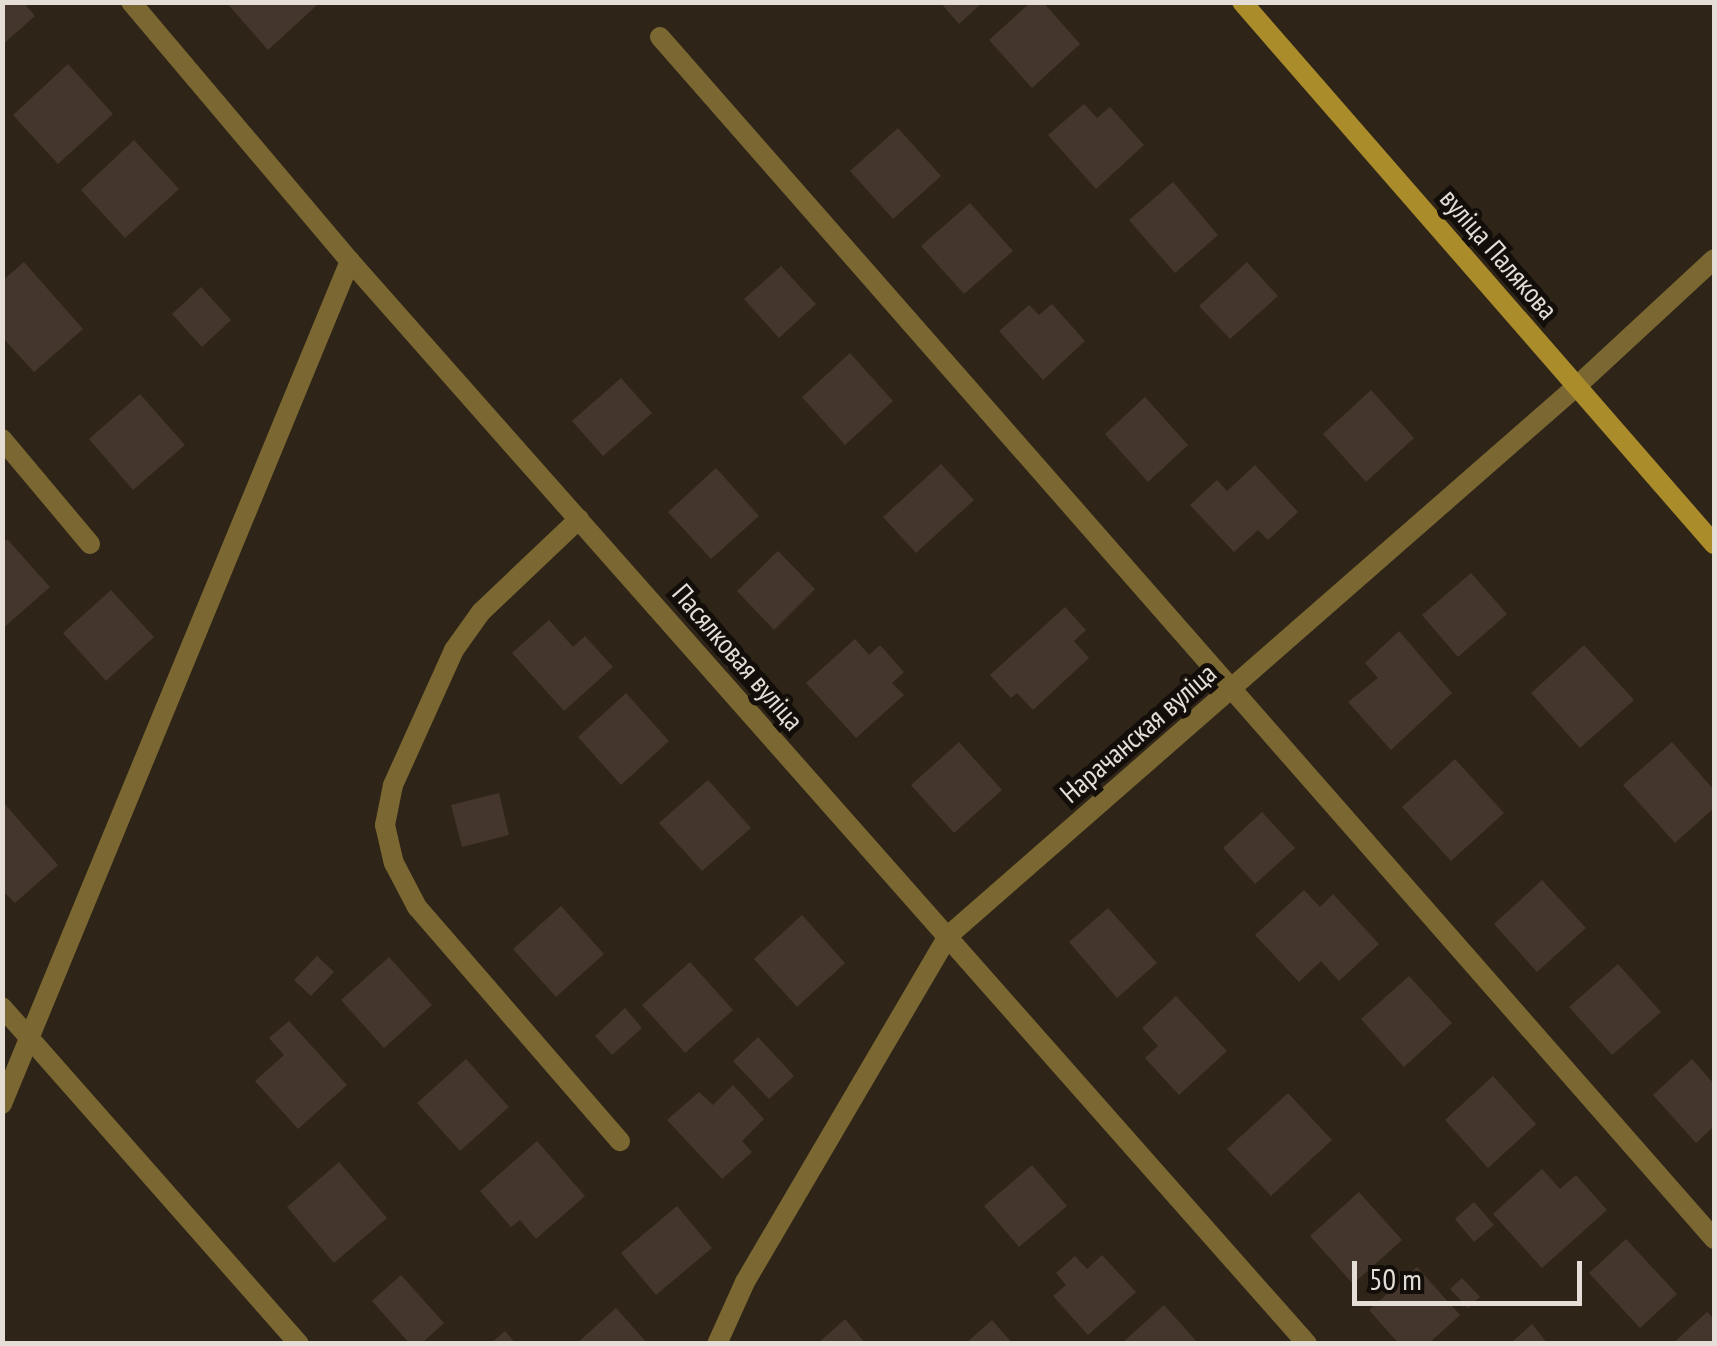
<!DOCTYPE html>
<meta charset="utf-8">
<style>
body{margin:0}
#map{position:relative;width:1717px;height:1346px;overflow:hidden;background:#2e2418;font-family:"PT Sans Narrow",sans-serif}
div>[style]{position:absolute}
[style*='--x']{left:calc(var(--x)*1px);top:calc(var(--y)*1px);width:calc(var(--w)*1px);rotate:calc(var(--a)*1deg)}
.building>*{inset:0;background:#45362d}
.street>*{height:20px;margin:-10px;padding:0 10px;transform-origin:10px;border-radius:10px;background:#7a6731}
.secondary>*{height:20px;margin:-10px;padding:0 10px;transform-origin:10px;border-radius:10px;background:#aa8c2b}
span{translate:-50% -50%;white-space:nowrap;text-align:center;line-height:1.15;-webkit-text-stroke:10px #130e09;paint-order:stroke}
.street-label{font-size:28px;color:#e5ded6}
.frame{position:absolute;inset:0;border:5px solid #e5ded6;pointer-events:none}
.scale{position:absolute;left:1352px;top:1261px;width:230px;height:45px;box-sizing:border-box;border:5px solid #e5ded6;border-top:0;padding-left:12px;font-size:30px;line-height:35px;white-space:nowrap;color:#e5ded6;-webkit-text-stroke:8px #130e09;paint-order:stroke}
</style>
<div id="map">
<div class="building">
<i style="clip-path:polygon(2px 2px,23px 2px,35px 16px,2px 45px)"></i>
<i style="clip-path:polygon(226px 2px,313px 2px,316px 6px,268px 50px)"></i>
<i style="clip-path:polygon(940px 2px,983px 2px,959px 24px)"></i>
<i style="clip-path:polygon(1031px 2px,1043px 2px,1080px 44px,1032px 88px,989px 40px)"></i>
<i style="clip-path:polygon(68px 64px,113px 114px,58px 164px,13px 115px)"></i>
<i style="clip-path:polygon(1084px 104px,1097px 118px,1110px 107px,1144px 145px,1096px 189px,1048px 135px)"></i>
<i style="clip-path:polygon(898px 128px,941px 176px,893px 219px,850px 171px)"></i>
<i style="clip-path:polygon(134px 140px,179px 189px,125px 238px,81px 190px)"></i>
<i style="clip-path:polygon(1173px 182px,1218px 235px,1175px 273px,1129px 220px)"></i>
<i style="clip-path:polygon(970px 203px,1013px 251px,964px 294px,921px 246px)"></i>
<i style="clip-path:polygon(24px 262px,83px 329px,34px 372px,2px 337px,2px 281px)"></i>
<i style="clip-path:polygon(1247px 262px,1278px 296px,1230px 339px,1199px 306px)"></i>
<i style="clip-path:polygon(781px 266px,816px 304px,779px 338px,744px 299px)"></i>
<i style="clip-path:polygon(201px 287px,231px 320px,202px 347px,172px 314px)"></i>
<i style="clip-path:polygon(1052px 304px,1085px 341px,1043px 380px,999px 331px,1029px 305px,1039px 315px)"></i>
<i style="clip-path:polygon(850px 353px,893px 401px,845px 445px,802px 397px)"></i>
<i style="clip-path:polygon(621px 378px,652px 413px,603px 456px,572px 421px)"></i>
<i style="clip-path:polygon(1371px 390px,1414px 438px,1366px 482px,1323px 434px)"></i>
<i style="clip-path:polygon(140px 394px,185px 445px,133px 490px,89px 439px)"></i>
<i style="clip-path:polygon(1145px 397px,1188px 445px,1148px 482px,1105px 434px)"></i>
<i style="clip-path:polygon(941px 464px,974px 500px,916px 553px,883px 517px)"></i>
<i style="clip-path:polygon(1255px 465px,1298px 512px,1268px 540px,1258px 530px,1234px 552px,1190px 505px,1217px 480px,1227px 491px)"></i>
<i style="clip-path:polygon(716px 468px,759px 516px,711px 559px,668px 512px)"></i>
<i style="clip-path:polygon(7px 539px,50px 587px,2px 629px,2px 543px)"></i>
<i style="clip-path:polygon(778px 551px,815px 589px,774px 630px,737px 591px)"></i>
<i style="clip-path:polygon(1471px 573px,1507px 614px,1458px 657px,1422px 615px)"></i>
<i style="clip-path:polygon(111px 590px,154px 637px,106px 681px,63px 633px)"></i>
<i style="clip-path:polygon(1065px 607px,1086px 630px,1074px 641px,1089px 658px,1033px 710px,1017px 693px,1011px 698px,990px 675px)"></i>
<i style="clip-path:polygon(549px 620px,573px 647px,585px 636px,613px 667px,564px 711px,512px 653px)"></i>
<i style="clip-path:polygon(1399px 631px,1452px 693px,1391px 750px,1348px 702px,1378px 678px,1365px 663px)"></i>
<i style="clip-path:polygon(855px 639px,869px 655px,880px 645px,904px 672px,892px 683px,904px 695px,856px 738px,806px 683px)"></i>
<i style="clip-path:polygon(1584px 645px,1634px 700px,1580px 748px,1531px 693px)"></i>
<i style="clip-path:polygon(626px 693px,669px 741px,621px 785px,578px 737px)"></i>
<i style="clip-path:polygon(959px 742px,1002px 790px,954px 833px,911px 785px)"></i>
<i style="clip-path:polygon(1672px 742px,1714px 790px,1714px 808px,1675px 843px,1623px 785px)"></i>
<i style="clip-path:polygon(1455px 759px,1504px 813px,1451px 861px,1402px 807px)"></i>
<i style="clip-path:polygon(708px 780px,751px 828px,702px 871px,659px 823px)"></i>
<i style="clip-path:polygon(499px 793px,509px 835px,462px 847px,451px 805px)"></i>
<i style="clip-path:polygon(2px 801px,58px 865px,15px 903px,2px 890px)"></i>
<i style="clip-path:polygon(1262px 812px,1295px 848px,1255px 884px,1223px 848px)"></i>
<i style="clip-path:polygon(1542px 880px,1586px 928px,1537px 972px,1494px 924px)"></i>
<i style="clip-path:polygon(1304px 890px,1320px 907px,1333px 894px,1379px 944px,1339px 981px,1321px 961px,1299px 982px,1255px 935px)"></i>
<i style="clip-path:polygon(561px 906px,604px 954px,556px 997px,513px 949px)"></i>
<i style="clip-path:polygon(1108px 908px,1157px 963px,1117px 998px,1069px 942px)"></i>
<i style="clip-path:polygon(802px 915px,845px 963px,797px 1007px,754px 959px)"></i>
<i style="clip-path:polygon(317px 956px,334px 972px,311px 996px,294px 980px)"></i>
<i style="clip-path:polygon(389px 957px,432px 1005px,384px 1048px,341px 1000px)"></i>
<i style="clip-path:polygon(690px 962px,733px 1010px,685px 1053px,642px 1005px)"></i>
<i style="clip-path:polygon(1618px 964px,1661px 1012px,1612px 1055px,1569px 1007px)"></i>
<i style="clip-path:polygon(1409px 976px,1452px 1023px,1404px 1067px,1361px 1019px)"></i>
<i style="clip-path:polygon(1176px 996px,1227px 1051px,1179px 1095px,1145px 1058px,1158px 1046px,1142px 1028px)"></i>
<i style="clip-path:polygon(625px 1008px,642px 1028px,612px 1055px,595px 1036px)"></i>
<i style="clip-path:polygon(289px 1021px,347px 1085px,298px 1129px,255px 1081px,284px 1055px,269px 1038px)"></i>
<i style="clip-path:polygon(758px 1037px,794px 1076px,769px 1099px,733px 1061px)"></i>
<i style="clip-path:polygon(466px 1059px,509px 1107px,460px 1151px,417px 1103px)"></i>
<i style="clip-path:polygon(1692px 1059px,1714px 1084px,1714px 1126px,1696px 1143px,1653px 1095px)"></i>
<i style="clip-path:polygon(1493px 1076px,1536px 1124px,1488px 1168px,1445px 1120px)"></i>
<i style="clip-path:polygon(733px 1085px,764px 1119px,742px 1141px,752px 1152px,722px 1179px,667px 1120px,699px 1092px,713px 1105px)"></i>
<i style="clip-path:polygon(1288px 1093px,1332px 1140px,1271px 1196px,1227px 1149px)"></i>
<i style="clip-path:polygon(537px 1141px,585px 1196px,536px 1239px,520px 1220px,511px 1227px,480px 1191px)"></i>
<i style="clip-path:polygon(339px 1162px,387px 1218px,334px 1263px,287px 1207px)"></i>
<i style="clip-path:polygon(1032px 1165px,1067px 1206px,1019px 1247px,984px 1206px)"></i>
<i style="clip-path:polygon(1542px 1169px,1560px 1189px,1576px 1175px,1607px 1210px,1542px 1268px,1493px 1214px)"></i>
<i style="clip-path:polygon(1359px 1192px,1402px 1240px,1353px 1284px,1310px 1236px)"></i>
<i style="clip-path:polygon(1474px 1202px,1494px 1225px,1474px 1242px,1455px 1219px)"></i>
<i style="clip-path:polygon(677px 1206px,712px 1248px,656px 1295px,621px 1253px)"></i>
<i style="clip-path:polygon(1626px 1239px,1677px 1294px,1640px 1328px,1589px 1273px)"></i>
<i style="clip-path:polygon(1102px 1255px,1136px 1292px,1088px 1335px,1053px 1296px,1066px 1285px,1056px 1273px,1075px 1256px,1087px 1269px)"></i>
<i style="clip-path:polygon(1417px 1267px,1460px 1315px,1428px 1344px,1399px 1344px,1369px 1310px)"></i>
<i style="clip-path:polygon(401px 1275px,444px 1323px,421px 1344px,410px 1344px,372px 1301px)"></i>
<i style="clip-path:polygon(1462px 1278px,1480px 1297px,1468px 1308px,1450px 1289px)"></i>
<i style="clip-path:polygon(1164px 1305px,1199px 1344px,1121px 1344px)"></i>
<i style="clip-path:polygon(616px 1308px,648px 1344px,576px 1344px)"></i>
<i style="clip-path:polygon(1707px 1312px,1714px 1319px,1714px 1344px,1672px 1344px)"></i>
<i style="clip-path:polygon(845px 1319px,866px 1344px,817px 1344px)"></i>
<i style="clip-path:polygon(992px 1320px,1013px 1344px,965px 1344px)"></i>
<i style="clip-path:polygon(1532px 1324px,1548px 1344px,1513px 1344px,1512px 1342px)"></i>
<i style="clip-path:polygon(505px 1331px,516px 1344px,490px 1344px)"></i>
</div>
<div class="street">
<i style="--x:131;--y:2;--w:339;--a:49.8"></i>
<i style="--x:350;--y:261;--w:1445;--a:48.53"></i>
<i style="--x:660;--y:37;--w:1599;--a:48.75"></i>
<i style="--x:2;--y:439;--w:137;--a:50"></i>
<i style="--x:579;--y:519;--w:135;--a:136.5"></i>
<i style="--x:481;--y:612;--w:47;--a:125.4"></i>
<i style="--x:454;--y:650;--w:148;--a:114.3"></i>
<i style="--x:393;--y:785;--w:41;--a:101.3"></i>
<i style="--x:385;--y:825;--w:39;--a:77"></i>
<i style="--x:394;--y:863;--w:50;--a:62.4"></i>
<i style="--x:417;--y:907;--w:310;--a:49.1"></i>
<i style="--x:2;--y:1007;--w:449;--a:48.6"></i>
<i style="--x:2;--y:1104;--w:912;--a:-67.57"></i>
<i style="--x:717;--y:1344;--w:68;--a:-65.7"></i>
<i style="--x:745;--y:1282;--w:401;--a:-59.6"></i>
<i style="--x:948;--y:936;--w:837;--a:-41.17"></i>
<i style="--x:1578;--y:385;--w:185;--a:-42.8"></i>
</div>
<div class="secondary">
<i style="--x:1242;--y:2;--w:719;--a:48.95"></i>
</div>
<div class="street-label">
<span style="left:1499px;top:254px;rotate:49deg">вуліца Палякова</span>
<span style="left:738px;top:657px;rotate:49deg">Пасялковая вуліца</span>
<span style="left:1138px;top:733px;rotate:-41deg">Нарачанская вуліца</span>
</div>
<div class="frame"></div>
<div class="scale">50 m</div>
</div>
